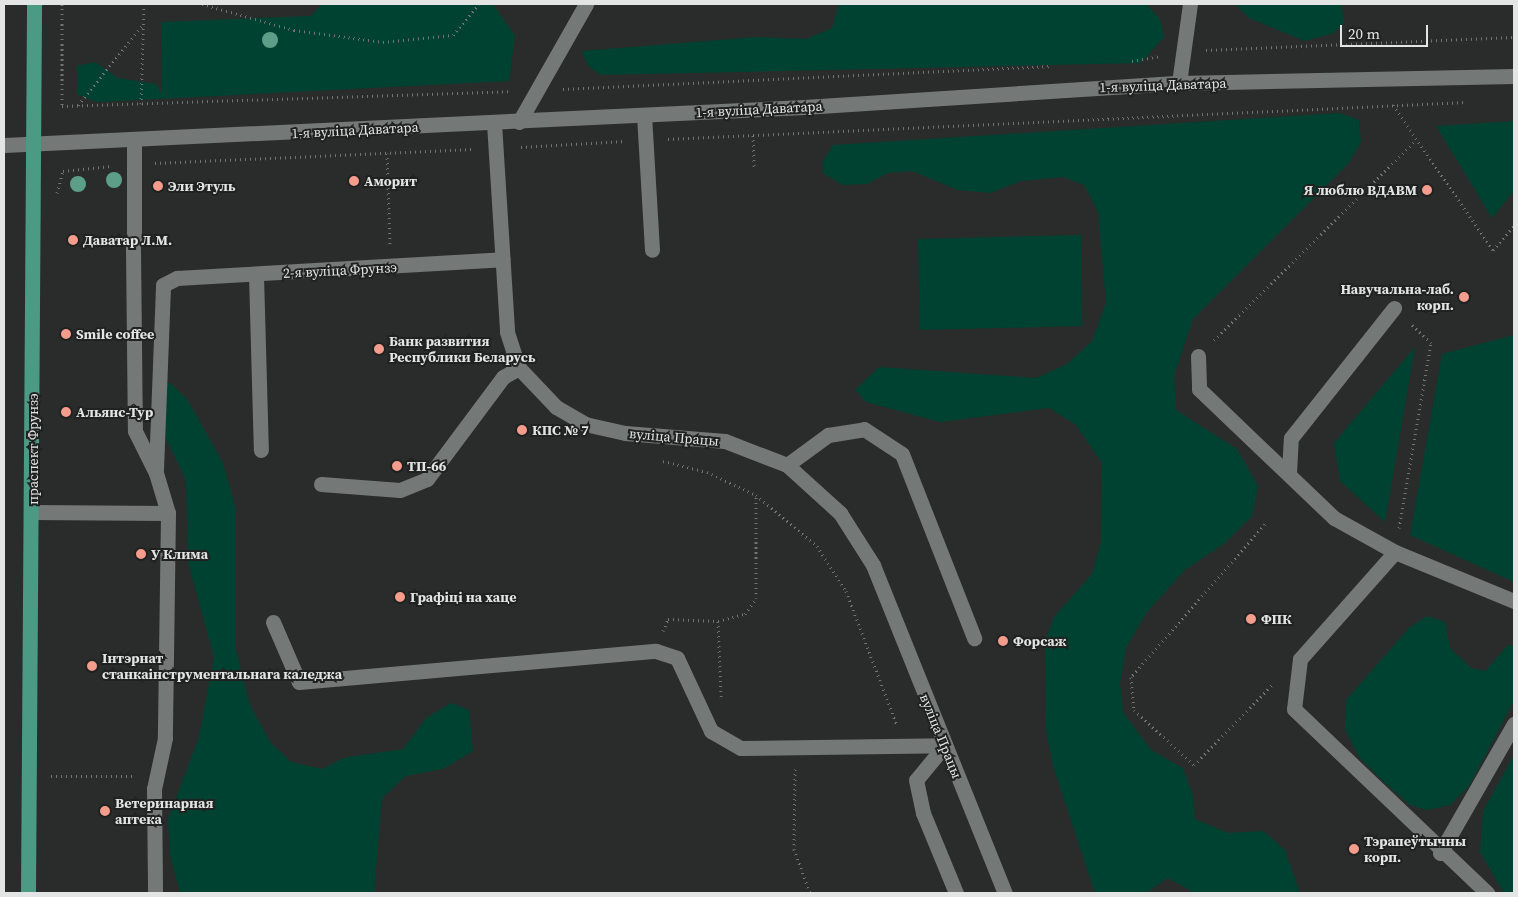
<!DOCTYPE html>
<meta charset="utf-8">
<style>
body{margin:0}
#map{position:relative;width:1518px;height:897px;overflow:hidden;background:#292c2b;font-family:"Source Serif 4",serif}
div>[style]{position:absolute}
[style*='--x']{left:calc(var(--x)*1px);top:calc(var(--y)*1px);width:calc(var(--w)*1px);rotate:calc(var(--a)*1deg)}
.green>*{inset:0;background:#004231}
.path>*{height:3px;margin-top:-1.5px;transform-origin:0;background:repeating-linear-gradient(90deg,#727473 0 1px,transparent 0 5px)}
.minor>*{height:15px;margin:-7.5px;padding:0 7.5px;transform-origin:7.5px;border-radius:7.5px;background:#747876}
.major>*{height:15px;margin:-7.5px;padding:0 7.5px;transform-origin:7.5px;border-radius:7.5px;background:#4b9b84}
.trees>*{width:16px;height:16px;margin:-8px;border-radius:50%;background:#5d9e88}
.dots>*{width:14px;height:14px;translate:-50% -50%;box-sizing:border-box;border:2px solid #1f2221;border-radius:50%}
span{translate:-50% -50%;white-space:nowrap;text-align:center;line-height:1.15;-webkit-text-stroke:4px #1f2221;paint-order:stroke}
.street-label{font-size:14px;color:#e3e5e4}
.poi-label{font-size:14px;color:#e3e5e4;font-weight:700}
.left{translate:0 -50%;text-align:left}
.right{translate:-100% -50%;text-align:right}
.frame{position:absolute;inset:0;border:5px solid #e3e5e4;pointer-events:none}
.scale{position:absolute;left:1340px;top:25px;width:88px;height:22px;box-sizing:border-box;border:2px solid #e3e5e4;border-top:0;padding-left:6px;font-size:15px;line-height:18px;white-space:nowrap;color:#e3e5e4;-webkit-text-stroke:4px #1f2221;paint-order:stroke}
</style>
<div id="map">
<div class="green">
<i style="clip-path:polygon(322px 4px,493px 4px,515px 36px,509px 81px,97px 102px,77px 94px,77px 66px,95px 62px,118px 78px,156px 84px,162px 94px,161px 22px,311px 16px)"></i>
<i style="clip-path:polygon(839px 4px,1146px 4px,1160px 19px,1164px 37px,1141px 63px,601px 75px,588px 66px,582px 51px,756px 37px,806px 39px,832px 28px)"></i>
<i style="clip-path:polygon(1235px 4px,1341px 4px,1344px 22px,1334px 33px,1305px 41px,1249px 18px)"></i>
<i style="clip-path:polygon(1340px 113px,1359px 120px,1361px 142px,1349px 163px,1193px 319px,1174px 375px,1176px 410px,1237px 449px,1258px 486px,1252px 516px,1225px 543px,1185px 570px,1147px 612px,1126px 648px,1120px 683px,1123px 712px,1151px 750px,1183px 768px,1193px 796px,1195px 819px,1228px 833px,1263px 831px,1285px 850px,1300px 893px,1195px 893px,1168px 878px,1146px 893px,1095px 893px,1053px 766px,1046px 730px,1045px 641px,1054px 617px,1092px 574px,1101px 542px,1102px 463px,1076px 425px,1049px 408px,940px 422px,866px 402px,855px 390px,879px 367px,1036px 378px,1067px 364px,1092px 341px,1106px 303px,1098px 212px,1084px 185px,1063px 177px,1021px 181px,990px 193px,958px 190px,912px 171px,888px 173px,867px 184px,843px 185px,824px 174px,822px 163px,833px 145px)"></i>
<i style="clip-path:polygon(1514px 121px,1514px 191px,1492px 218px,1436px 126px)"></i>
<i style="clip-path:polygon(1081px 235px,1082px 326px,920px 330px,918px 239px)"></i>
<i style="clip-path:polygon(1514px 335px,1514px 582px,1410px 535px,1442px 354px)"></i>
<i style="clip-path:polygon(1415px 347px,1385px 522px,1340px 481px,1334px 443px)"></i>
<i style="clip-path:polygon(159px 383px,170px 383px,187px 399px,223px 463px,236px 510px,236px 650px,250px 705px,270px 742px,291px 762px,323px 769px,343px 758px,403px 749px,426px 718px,451px 703px,469px 710px,473px 751px,443px 769px,406px 776px,382px 798px,374px 893px,180px 893px,170px 855px,168px 819px,199px 737px,214px 657px,188px 562px,186px 480px,163px 432px)"></i>
<i style="clip-path:polygon(1427px 616px,1445px 622px,1450px 648px,1471px 668px,1485px 671px,1508px 645px,1514px 645px,1514px 701px,1469px 786px,1450px 805px,1427px 810px,1410px 805px,1384px 782px,1359px 757px,1345px 729px,1346px 700px,1410px 627px)"></i>
<i style="clip-path:polygon(1514px 755px,1514px 893px,1504px 893px,1480px 852px,1483px 811px)"></i>
</div>
<div class="path">
<i style="--x:62;--y:4;--w:102;--a:90"></i>
<i style="--x:62;--y:106;--w:449;--a:-1.9"></i>
<i style="--x:202;--y:4;--w:96;--a:15.8"></i>
<i style="--x:294;--y:30;--w:90;--a:7.7"></i>
<i style="--x:383;--y:42;--w:70;--a:-5.7"></i>
<i style="--x:453;--y:35;--w:40;--a:-50"></i>
<i style="--x:1206;--y:50;--w:308;--a:-2.4"></i>
<i style="--x:1132;--y:61;--w:28;--a:-10"></i>
<i style="--x:563;--y:89;--w:489;--a:-2.7"></i>
<i style="--x:141;--y:104;--w:100;--a:-88.3"></i>
<i style="--x:78;--y:105;--w:103;--a:-50.9"></i>
<i style="--x:1393;--y:105;--w:176;--a:55.4"></i>
<i style="--x:1493;--y:250;--w:32;--a:-49"></i>
<i style="--x:753;--y:135;--w:34;--a:88"></i>
<i style="--x:668;--y:139;--w:799;--a:-2.65"></i>
<i style="--x:521;--y:147;--w:104;--a:-3.3"></i>
<i style="--x:387;--y:153;--w:91;--a:88.1"></i>
<i style="--x:155;--y:163;--w:319;--a:-2.5"></i>
<i style="--x:57;--y:193;--w:23;--a:-75"></i>
<i style="--x:63;--y:171;--w:48;--a:-5.9"></i>
<i style="--x:1214;--y:340;--w:284;--a:-44.7"></i>
<i style="--x:663;--y:461;--w:45;--a:14"></i>
<i style="--x:707;--y:472;--w:54;--a:25.1"></i>
<i style="--x:756;--y:495;--w:80;--a:39.9"></i>
<i style="--x:817;--y:546;--w:54;--a:57.2"></i>
<i style="--x:846;--y:591;--w:143;--a:69.2"></i>
<i style="--x:1265;--y:524;--w:203;--a:131.2"></i>
<i style="--x:1131;--y:677;--w:33;--a:85"></i>
<i style="--x:1134;--y:710;--w:81;--a:42.5"></i>
<i style="--x:1194;--y:765;--w:113;--a:-45.7"></i>
<i style="--x:1399;--y:528;--w:188;--a:-80.2"></i>
<i style="--x:1431;--y:343;--w:28;--a:-136"></i>
<i style="--x:718;--y:621;--w:76;--a:87.7"></i>
<i style="--x:663;--y:631;--w:13;--a:-67"></i>
<i style="--x:668;--y:619;--w:50;--a:2.3"></i>
<i style="--x:718;--y:621;--w:28;--a:-15"></i>
<i style="--x:745;--y:614;--w:19;--a:-55"></i>
<i style="--x:756;--y:598;--w:102;--a:-90"></i>
<i style="--x:795;--y:769;--w:80;--a:90.7"></i>
<i style="--x:794;--y:849;--w:47;--a:70"></i>
<i style="--x:51;--y:776;--w:83;--a:0"></i>
</div>
<div class="minor">
<i style="--x:1179;--y:83;--w:80;--a:-82.1"></i>
<i style="--x:644;--y:115;--w:135;--a:86.6"></i>
<i style="--x:519;--y:122;--w:136;--a:-60.4"></i>
<i style="--x:494;--y:123;--w:209;--a:86.4"></i>
<i style="--x:507;--y:332;--w:38;--a:72"></i>
<i style="--x:519;--y:368;--w:54;--a:46.5"></i>
<i style="--x:556;--y:407;--w:34;--a:30"></i>
<i style="--x:585;--y:424;--w:41;--a:12.7"></i>
<i style="--x:625;--y:433;--w:100;--a:4.6"></i>
<i style="--x:725;--y:441;--w:66;--a:21.2"></i>
<i style="--x:787;--y:465;--w:72;--a:42.2"></i>
<i style="--x:840;--y:513;--w:62;--a:57.6"></i>
<i style="--x:873;--y:565;--w:354;--a:68.1"></i>
<i style="--x:4;--y:145;--w:801;--a:-2.72"></i>
<i style="--x:804;--y:107;--w:376;--a:-3.7"></i>
<i style="--x:1179;--y:83;--w:335;--a:-1.2"></i>
<i style="--x:134;--y:239;--w:98;--a:-90"></i>
<i style="--x:133;--y:248;--w:183;--a:89.4"></i>
<i style="--x:135;--y:431;--w:47;--a:63.4"></i>
<i style="--x:156;--y:473;--w:42;--a:73.3"></i>
<i style="--x:168;--y:513;--w:225;--a:90.8"></i>
<i style="--x:165;--y:738;--w:52;--a:102.2"></i>
<i style="--x:154;--y:789;--w:104;--a:89.4"></i>
<i style="--x:256;--y:275;--w:175;--a:88.4"></i>
<i style="--x:1198;--y:356;--w:33;--a:88"></i>
<i style="--x:1199;--y:389;--w:187;--a:43.7"></i>
<i style="--x:1334;--y:518;--w:70;--a:29.1"></i>
<i style="--x:1395;--y:552;--w:129;--a:22.4"></i>
<i style="--x:787;--y:465;--w:51;--a:-36.2"></i>
<i style="--x:828;--y:435;--w:36;--a:-9"></i>
<i style="--x:864;--y:429;--w:45;--a:33.3"></i>
<i style="--x:902;--y:454;--w:198;--a:68.6"></i>
<i style="--x:156;--y:469;--w:184;--a:-87.8"></i>
<i style="--x:163;--y:285;--w:16;--a:-27"></i>
<i style="--x:177;--y:278;--w:326;--a:-3.3"></i>
<i style="--x:1289;--y:473;--w:35;--a:-87"></i>
<i style="--x:1291;--y:438;--w:166;--a:-51.6"></i>
<i style="--x:321;--y:484;--w:79;--a:4.3"></i>
<i style="--x:400;--y:490;--w:29;--a:-22"></i>
<i style="--x:427;--y:479;--w:127;--a:-53.3"></i>
<i style="--x:503;--y:377;--w:18;--a:-29"></i>
<i style="--x:32;--y:512;--w:136;--a:0.4"></i>
<i style="--x:1395;--y:552;--w:143;--a:131.6"></i>
<i style="--x:1300;--y:659;--w:50;--a:96.8"></i>
<i style="--x:1294;--y:709;--w:267;--a:43.6"></i>
<i style="--x:273;--y:622;--w:65;--a:66.6"></i>
<i style="--x:299;--y:682;--w:358;--a:-5"></i>
<i style="--x:656;--y:651;--w:22;--a:18"></i>
<i style="--x:677;--y:658;--w:81;--a:65"></i>
<i style="--x:711;--y:731;--w:34;--a:30"></i>
<i style="--x:741;--y:748;--w:204;--a:-0.8"></i>
<i style="--x:945;--y:745;--w:45;--a:129.6"></i>
<i style="--x:916;--y:780;--w:34;--a:78"></i>
<i style="--x:923;--y:813;--w:87;--a:67.6"></i>
<i style="--x:1440;--y:853;--w:149;--a:-60.2"></i>
</div>
<div class="major">
<i style="--x:28;--y:893;--w:889;--a:-89.61"></i>
</div>
<div class="trees">
<i style="left:270px;top:40px"></i>
<i style="left:114px;top:180px"></i>
<i style="left:78px;top:184px"></i>
</div>
<div class="dots">
<i style="left:354px;top:181px;background:#f49d8c"></i>
<i style="left:158px;top:186px;background:#f49d8c"></i>
<i style="left:1427px;top:190px;background:#f49d8c"></i>
<i style="left:73px;top:240px;background:#f49d8c"></i>
<i style="left:1464px;top:297px;background:#f49d8c"></i>
<i style="left:66px;top:334px;background:#f49d8c"></i>
<i style="left:379px;top:349px;background:#f49d8c"></i>
<i style="left:66px;top:412px;background:#f49d8c"></i>
<i style="left:522px;top:430px;background:#f49d8c"></i>
<i style="left:397px;top:466px;background:#f49d8c"></i>
<i style="left:141px;top:554px;background:#f49d8c"></i>
<i style="left:400px;top:597px;background:#f49d8c"></i>
<i style="left:1251px;top:619px;background:#f49d8c"></i>
<i style="left:1003px;top:641px;background:#f49d8c"></i>
<i style="left:92px;top:666px;background:#f49d8c"></i>
<i style="left:105px;top:811px;background:#f49d8c"></i>
<i style="left:1354px;top:849px;background:#f49d8c"></i>
</div>
<div class="street-label">
<span style="left:1163px;top:85px;rotate:-2deg">1-я вуліца Даватара</span>
<span style="left:759px;top:109px;rotate:-3deg">1-я вуліца Даватара</span>
<span style="left:355px;top:130px;rotate:-3deg">1-я вуліца Даватара</span>
<span style="left:340px;top:270px;rotate:-3deg">2-я вуліца Фрунзэ</span>
<span style="left:674px;top:437px;rotate:5deg">вуліца Працы</span>
<span style="left:33px;top:449px;rotate:-90deg">праспект Фрунзэ</span>
<span style="left:941px;top:736px;rotate:68deg">вуліца Працы</span>
</div>
<div class="poi-label">
<span class="left" style="left:364px;top:181px">Аморит</span>
<span class="left" style="left:168px;top:186px">Эли Этуль</span>
<span class="right" style="left:1417px;top:190px">Я люблю ВДАВМ</span>
<span class="left" style="left:83px;top:240px">Даватар Л.М.</span>
<span class="right" style="left:1454px;top:297px">Навучальна-лаб.<br>корп.</span>
<span class="left" style="left:76px;top:334px">Smile coffee</span>
<span class="left" style="left:389px;top:349px">Банк развития<br>Республики Беларусь</span>
<span class="left" style="left:76px;top:412px">Альянс-Тур</span>
<span class="left" style="left:532px;top:430px">КПС № 7</span>
<span class="left" style="left:407px;top:466px">ТП-66</span>
<span class="left" style="left:151px;top:554px">У Клима</span>
<span class="left" style="left:410px;top:597px">Графіці на хаце</span>
<span class="left" style="left:1261px;top:619px">ФПК</span>
<span class="left" style="left:1013px;top:641px">Форсаж</span>
<span class="left" style="left:102px;top:666px">Інтэрнат<br>станкаінструментальнага каледжа</span>
<span class="left" style="left:115px;top:811px">Ветеринарная<br>аптека</span>
<span class="left" style="left:1364px;top:849px">Тэрапеўтычны<br>корп.</span>
</div>
<div class="frame"></div>
<div class="scale">20 m</div>
</div>
